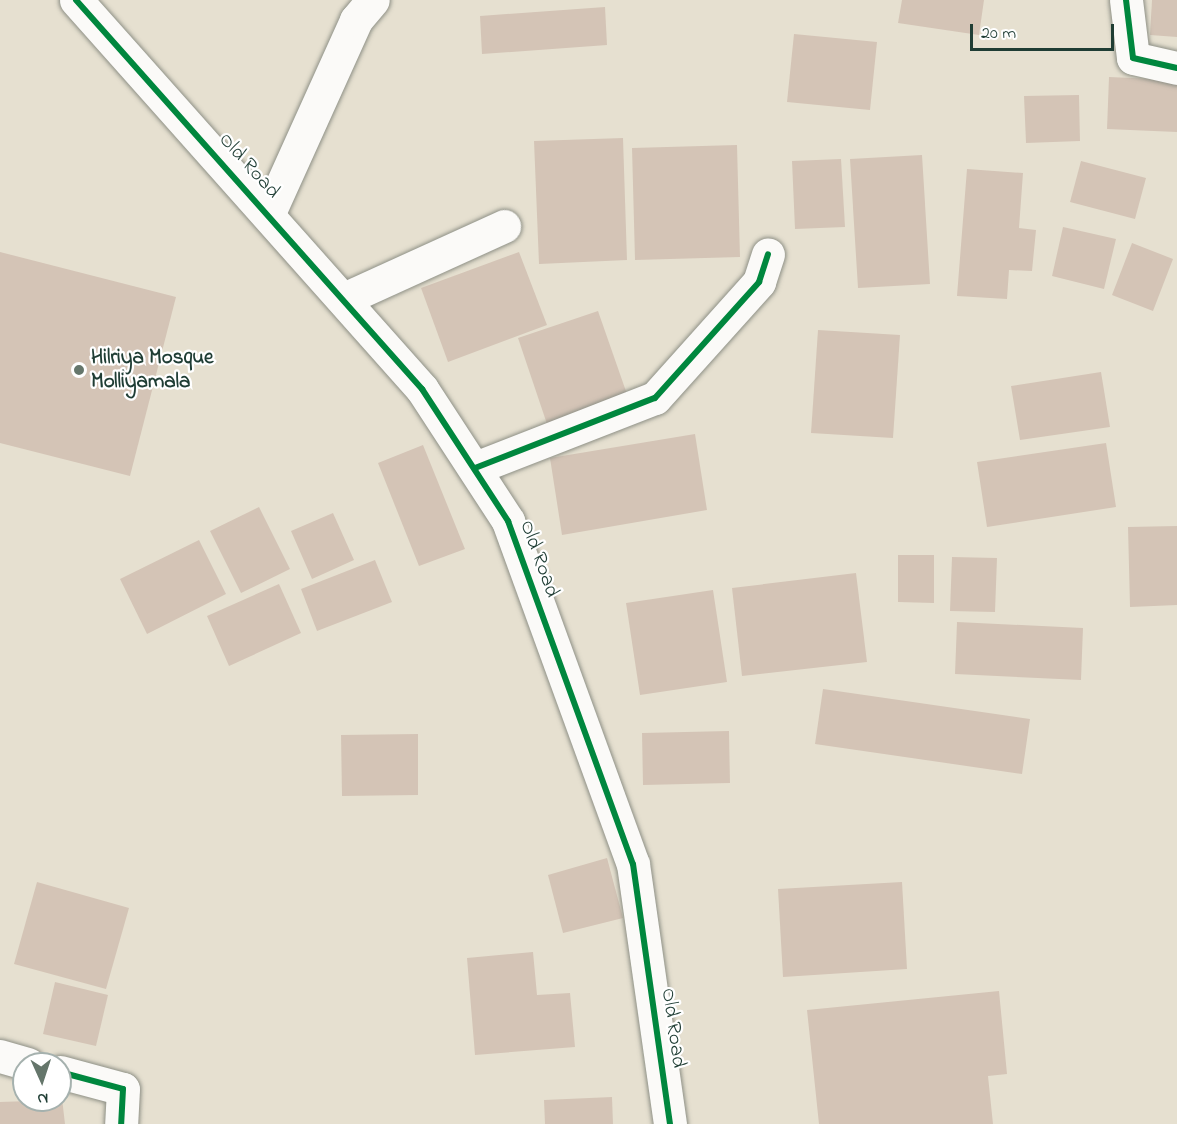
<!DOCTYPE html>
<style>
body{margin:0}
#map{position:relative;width:1177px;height:1124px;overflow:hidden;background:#e6e0d0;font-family:"Indie Flower",sans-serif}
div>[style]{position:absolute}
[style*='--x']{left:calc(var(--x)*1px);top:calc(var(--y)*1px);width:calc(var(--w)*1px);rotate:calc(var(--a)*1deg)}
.building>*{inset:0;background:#d4c4b6}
.roads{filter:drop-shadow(0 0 2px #8e9086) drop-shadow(0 0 2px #8e9086)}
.street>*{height:33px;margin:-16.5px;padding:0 16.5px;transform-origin:16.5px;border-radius:16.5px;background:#fbfaf8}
.cycleway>*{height:6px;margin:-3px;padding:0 3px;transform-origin:3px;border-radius:3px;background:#00873e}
.dots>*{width:16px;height:16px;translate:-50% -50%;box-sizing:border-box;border:3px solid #fff;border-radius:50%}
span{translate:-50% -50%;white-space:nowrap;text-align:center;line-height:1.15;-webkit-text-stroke:4.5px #fff;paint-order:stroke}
.street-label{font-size:21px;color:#1f3d34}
.poi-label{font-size:21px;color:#1f3d34;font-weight:700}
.left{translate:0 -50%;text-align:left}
.north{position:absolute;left:12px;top:1052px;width:60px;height:60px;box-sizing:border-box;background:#fff;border:2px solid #a5b1ae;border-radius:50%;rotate:177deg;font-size:16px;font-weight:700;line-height:24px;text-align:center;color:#1f3d34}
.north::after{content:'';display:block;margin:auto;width:21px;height:27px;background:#65766b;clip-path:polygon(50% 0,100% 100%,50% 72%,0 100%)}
.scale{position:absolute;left:970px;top:24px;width:144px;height:27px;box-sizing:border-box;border:3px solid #1f3d34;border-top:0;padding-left:8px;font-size:18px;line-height:21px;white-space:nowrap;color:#1f3d34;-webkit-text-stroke:4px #fff;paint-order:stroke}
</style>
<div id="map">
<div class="building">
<i style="clip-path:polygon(902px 0,984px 0,979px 35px,898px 23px)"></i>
<i style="clip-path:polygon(1152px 0,1177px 0,1177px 37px,1150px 35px)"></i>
<i style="clip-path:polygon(605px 7px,607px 45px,482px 54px,480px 16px)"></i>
<i style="clip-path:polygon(794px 34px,877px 42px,870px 110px,787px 102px)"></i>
<i style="clip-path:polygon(1109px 77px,1177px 80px,1177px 132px,1107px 129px)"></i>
<i style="clip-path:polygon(1079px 95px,1080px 141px,1026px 143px,1024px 96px)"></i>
<i style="clip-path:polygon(623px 138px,627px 260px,539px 264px,534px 141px)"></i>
<i style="clip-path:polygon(737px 145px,740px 257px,635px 260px,632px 148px)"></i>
<i style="clip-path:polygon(922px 155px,930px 284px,858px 288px,850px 159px)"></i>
<i style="clip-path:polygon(841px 159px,845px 227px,795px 229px,792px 161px)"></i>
<i style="clip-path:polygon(1081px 161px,1146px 178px,1135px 219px,1070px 202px)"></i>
<i style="clip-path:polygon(967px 169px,1023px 173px,1019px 228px,1036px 230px,1032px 271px,1009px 270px,1007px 299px,957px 296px)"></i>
<i style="clip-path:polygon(1063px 227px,1116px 239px,1104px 289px,1052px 276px)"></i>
<i style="clip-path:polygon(1132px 243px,1173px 259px,1153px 311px,1112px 295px)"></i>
<i style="clip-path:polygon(0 252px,176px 297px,130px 476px,0 443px)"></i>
<i style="clip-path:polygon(519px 252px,547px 325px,448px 362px,421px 288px)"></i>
<i style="clip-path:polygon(598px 311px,628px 397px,547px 424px,518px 338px)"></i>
<i style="clip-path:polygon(818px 330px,900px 335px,893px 438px,811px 433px)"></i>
<i style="clip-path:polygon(1101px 372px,1110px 427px,1020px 440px,1011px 386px)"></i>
<i style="clip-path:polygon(695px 434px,707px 510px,562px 535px,550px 458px)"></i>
<i style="clip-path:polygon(1106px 443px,1116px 507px,987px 527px,977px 462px)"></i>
<i style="clip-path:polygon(423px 445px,465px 549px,419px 566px,378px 463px)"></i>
<i style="clip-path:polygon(259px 507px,290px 569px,241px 593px,210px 531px)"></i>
<i style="clip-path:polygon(333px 513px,354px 560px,312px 579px,291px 531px)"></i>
<i style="clip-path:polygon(1177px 526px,1177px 605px,1130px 607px,1128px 527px)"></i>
<i style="clip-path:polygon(199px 540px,226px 594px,147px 634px,120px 579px)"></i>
<i style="clip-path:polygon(898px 555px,934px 555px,934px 603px,898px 602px)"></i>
<i style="clip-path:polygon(952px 557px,997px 558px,995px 612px,950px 611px)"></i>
<i style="clip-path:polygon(375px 560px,392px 602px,317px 631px,301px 589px)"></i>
<i style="clip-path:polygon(856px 573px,867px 662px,742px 676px,732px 588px)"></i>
<i style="clip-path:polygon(279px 584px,301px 633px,229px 666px,207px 616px)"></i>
<i style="clip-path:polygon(713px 590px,727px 682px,640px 695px,626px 603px)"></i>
<i style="clip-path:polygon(957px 622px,1083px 628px,1081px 680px,955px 674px)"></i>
<i style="clip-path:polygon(823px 689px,1030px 719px,1022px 774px,815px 744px)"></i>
<i style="clip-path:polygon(729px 731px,730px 783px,643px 785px,642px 733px)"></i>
<i style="clip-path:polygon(418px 734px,418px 795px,342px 796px,341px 735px)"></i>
<i style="clip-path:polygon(607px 858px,623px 918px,563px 933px,548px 875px)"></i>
<i style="clip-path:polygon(37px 882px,129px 908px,106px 989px,14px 964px)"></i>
<i style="clip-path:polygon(902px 882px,907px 969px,783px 977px,778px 889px)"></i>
<i style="clip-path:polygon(533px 952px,537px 995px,570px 993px,575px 1047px,475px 1055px,467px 958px)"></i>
<i style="clip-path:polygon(55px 982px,108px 995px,96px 1046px,43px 1034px)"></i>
<i style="clip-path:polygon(999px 991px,1007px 1074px,988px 1076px,993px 1124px,819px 1124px,807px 1010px)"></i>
<i style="clip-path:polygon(60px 1081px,65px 1124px,0 1124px,0 1102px,60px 1100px)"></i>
<i style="clip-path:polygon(612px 1097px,613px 1124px,545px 1124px,544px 1100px)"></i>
</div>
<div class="roads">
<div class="street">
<i style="--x:76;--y:0;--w:521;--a:48.35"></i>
<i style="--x:422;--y:389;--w:158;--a:56.9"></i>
<i style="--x:508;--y:521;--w:365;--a:70"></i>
<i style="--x:633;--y:864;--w:263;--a:81.9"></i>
<i style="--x:1126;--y:0;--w:58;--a:83.1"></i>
<i style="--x:1133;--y:58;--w:45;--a:12.8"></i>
<i style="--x:269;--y:213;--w:212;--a:-65.7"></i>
<i style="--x:356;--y:20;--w:26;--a:-50"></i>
<i style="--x:344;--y:299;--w:176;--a:-24.5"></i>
<i style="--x:475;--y:468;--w:193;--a:-21.3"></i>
<i style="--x:655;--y:398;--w:156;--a:-48.1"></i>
<i style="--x:759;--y:282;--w:29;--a:-72"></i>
<i style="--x:0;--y:1056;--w:29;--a:16"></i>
<i style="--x:60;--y:1072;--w:65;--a:15.1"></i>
<i style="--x:123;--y:1089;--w:35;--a:93"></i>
</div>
</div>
<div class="cycleway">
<i style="--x:76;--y:0;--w:521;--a:48.35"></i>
<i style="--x:422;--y:389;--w:158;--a:56.9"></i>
<i style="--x:508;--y:521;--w:365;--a:70"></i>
<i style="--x:633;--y:864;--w:263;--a:81.9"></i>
<i style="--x:1126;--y:0;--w:58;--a:83.1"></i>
<i style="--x:1133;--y:58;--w:45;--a:12.8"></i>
<i style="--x:475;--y:468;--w:193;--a:-21.3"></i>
<i style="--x:655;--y:398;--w:156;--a:-48.1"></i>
<i style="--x:759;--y:282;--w:29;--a:-72"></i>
<i style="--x:60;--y:1072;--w:65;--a:15.1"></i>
<i style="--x:123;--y:1089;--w:35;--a:93"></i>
</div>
<div class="dots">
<i style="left:79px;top:370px;background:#65766b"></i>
</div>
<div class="street-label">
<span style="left:249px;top:166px;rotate:48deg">Old Road</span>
<span style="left:539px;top:559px;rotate:70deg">Old Road</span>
<span style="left:673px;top:1028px;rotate:82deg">Old Road</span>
</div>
<div class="poi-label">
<span class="left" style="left:91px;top:370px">Hilriya Mosque<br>Molliyamala</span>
</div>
<div class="north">N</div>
<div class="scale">20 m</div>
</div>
